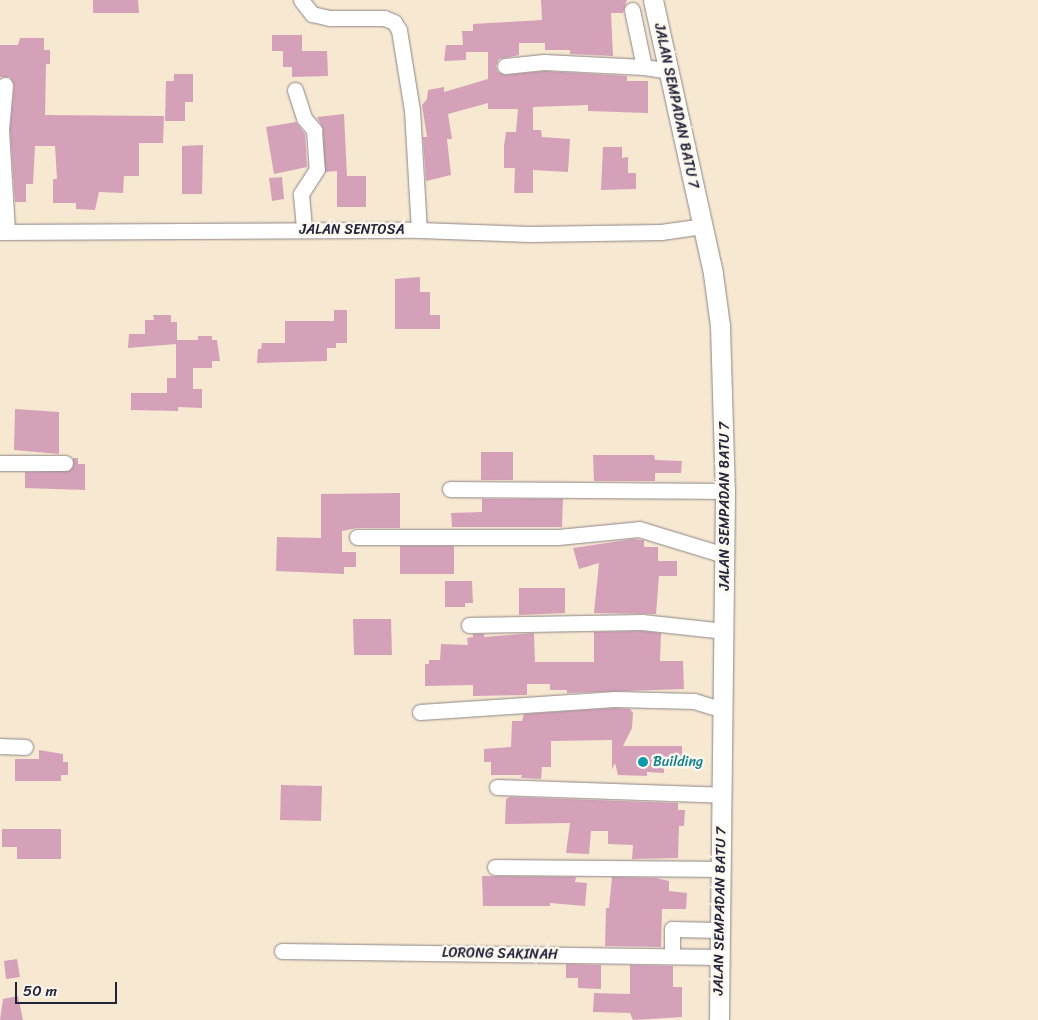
<!DOCTYPE html>
<style>
body{margin:0}
#map{position:relative;width:1038px;height:1020px;overflow:hidden;background:#f7e8d2;font-family:Sriracha,sans-serif}
div>[style]{position:absolute}
[style*='--x']{left:calc(var(--x)*1px);top:calc(var(--y)*1px);width:calc(var(--w)*1px);rotate:calc(var(--a)*1deg)}
.building>*{inset:0;background:#d4a1b9}
.roads{filter:drop-shadow(0 0 1px #8c8586) drop-shadow(0 0 1px #8c8586)}
.minor>*{height:15px;margin:-7.5px;padding:0 7.5px;transform-origin:7.5px;border-radius:7.5px;background:#fff}
.tertiary>*{height:19px;margin:-9.5px;padding:0 9.5px;transform-origin:9.5px;border-radius:9.5px;background:#fff}
.dots>*{width:14px;height:14px;translate:-50% -50%;box-sizing:border-box;border:2px solid #fbf7ec;border-radius:50%}
span{translate:-50% -50%;white-space:nowrap;text-align:center;line-height:1.15;-webkit-text-stroke:5px #fbf7ec;paint-order:stroke}
.street-label{font-size:14px;color:#22223b}
.culture-label{font-size:14px;color:#0d838f}
.left{translate:0 -50%;text-align:left}
.scale{position:absolute;left:15px;top:982px;width:102px;height:22px;box-sizing:border-box;border:2px solid #22223b;border-top:0;padding-left:6px;font-size:15px;line-height:18px;white-space:nowrap;color:#22223b;-webkit-text-stroke:4px #fbf7ec;paint-order:stroke}
</style>
<div id="map">
<div class="building">
<i style="clip-path:polygon(93px 0,138px 0,139px 13px,93px 13px)"></i>
<i style="clip-path:polygon(541px 0,627px 0,623px 13px,611px 13px,613px 56px,570px 54px,570px 50px,545px 50px,545px 43px,519px 43px,519px 55px,499px 59px,496px 66px,498px 72px,505px 75px,544px 71px,627px 76px,627px 81px,648px 81px,648px 113px,588px 111px,588px 105px,533px 107px,533px 130px,541px 130px,542px 137px,570px 139px,568px 172px,533px 170px,533px 193px,514px 193px,515px 168px,504px 168px,504px 146px,506px 132px,516px 132px,518px 109px,488px 109px,488px 103px,448px 114px,452px 139px,447px 139px,451px 175px,426px 181px,423px 137px,427px 137px,422px 105px,427px 99px,428px 90px,444px 87px,444px 92px,488px 79px,488px 52px,466px 52px,466px 60px,444px 61px,446px 45px,463px 45px,462px 31px,473px 31px,473px 24px,542px 20px)"></i>
<i style="clip-path:polygon(272px 35px,302px 35px,302px 51px,327px 51px,328px 76px,292px 77px,292px 67px,283px 67px,283px 51px,272px 51px)"></i>
<i style="clip-path:polygon(20px 38px,44px 38px,44px 50px,50px 50px,50px 64px,46px 64px,45px 115px,164px 116px,163px 143px,139px 143px,139px 176px,124px 176px,123px 193px,99px 192px,95px 210px,76px 209px,76px 203px,53px 203px,53px 179px,57px 179px,55px 146px,35px 146px,33px 184px,26px 184px,26px 202px,15px 202px,10px 130px,14px 85px,10px 77px,0 77px,0 45px,18px 45px)"></i>
<i style="clip-path:polygon(174px 74px,193px 74px,193px 102px,185px 102px,185px 121px,165px 121px,166px 81px,174px 81px)"></i>
<i style="clip-path:polygon(344px 114px,347px 176px,366px 176px,366px 207px,337px 207px,337px 171px,325px 172px,323px 129px,317px 117px)"></i>
<i style="clip-path:polygon(296px 122px,305px 134px,307px 167px,274px 174px,266px 127px)"></i>
<i style="clip-path:polygon(203px 145px,202px 194px,182px 194px,182px 146px)"></i>
<i style="clip-path:polygon(603px 147px,622px 147px,622px 158px,628px 157px,628px 173px,636px 173px,636px 189px,601px 190px)"></i>
<i style="clip-path:polygon(282px 177px,284px 199px,272px 201px,269px 178px)"></i>
<i style="clip-path:polygon(420px 277px,420px 292px,430px 292px,430px 315px,440px 315px,440px 329px,395px 329px,395px 279px)"></i>
<i style="clip-path:polygon(334px 310px,347px 310px,347px 343px,336px 343px,336px 348px,327px 348px,327px 361px,257px 363px,258px 349px,261px 349px,262px 343px,285px 343px,285px 321px,334px 321px)"></i>
<i style="clip-path:polygon(153px 315px,171px 315px,171px 322px,177px 322px,177px 340px,198px 340px,198px 336px,212px 336px,212px 340px,217px 340px,220px 361px,212px 361px,212px 368px,193px 368px,193px 389px,202px 389px,202px 408px,178px 407px,178px 411px,131px 410px,131px 393px,167px 393px,167px 378px,176px 378px,176px 344px,128px 348px,129px 334px,145px 334px,145px 320px,154px 320px)"></i>
<i style="clip-path:polygon(15px 409px,59px 412px,59px 454px,14px 450px)"></i>
<i style="clip-path:polygon(481px 452px,513px 452px,513px 480px,481px 480px)"></i>
<i style="clip-path:polygon(593px 455px,654px 455px,655px 460px,682px 461px,681px 473px,655px 473px,655px 481px,594px 481px)"></i>
<i style="clip-path:polygon(73px 458px,78px 458px,78px 464px,85px 464px,85px 490px,25px 488px,25px 472px,69px 471px,73px 467px)"></i>
<i style="clip-path:polygon(400px 493px,400px 528px,357px 528px,342px 531px,342px 552px,356px 552px,356px 567px,344px 567px,344px 574px,276px 571px,277px 537px,321px 538px,321px 494px)"></i>
<i style="clip-path:polygon(482px 499px,563px 499px,562px 527px,452px 527px,451px 513px,482px 512px)"></i>
<i style="clip-path:polygon(633px 539px,644px 540px,644px 547px,658px 547px,658px 561px,677px 561px,677px 576px,659px 576px,656px 614px,594px 613px,599px 563px,579px 569px,573px 548px)"></i>
<i style="clip-path:polygon(400px 546px,454px 546px,454px 574px,400px 574px)"></i>
<i style="clip-path:polygon(445px 581px,472px 581px,473px 603px,465px 603px,465px 607px,445px 607px)"></i>
<i style="clip-path:polygon(519px 588px,565px 588px,565px 613px,519px 615px)"></i>
<i style="clip-path:polygon(353px 619px,391px 619px,392px 655px,354px 655px)"></i>
<i style="clip-path:polygon(642px 631px,661px 633px,660px 661px,683px 661px,684px 689px,567px 693px,567px 690px,550px 690px,550px 684px,527px 684px,527px 695px,473px 696px,473px 685px,425px 686px,425px 664px,429px 664px,429px 660px,440px 660px,441px 644px,468px 645px,467px 638px,473px 637px,473px 634px,484px 634px,484px 637px,534px 633px,535px 662px,594px 662px,594px 632px)"></i>
<i style="clip-path:polygon(615px 708px,630px 709px,633px 713px,632px 728px,623px 746px,682px 746px,682px 755px,664px 766px,664px 773px,647px 772px,647px 776px,618px 775px,615px 763px,612px 769px,612px 740px,551px 741px,551px 767px,542px 767px,541px 779px,521px 778px,522px 775px,491px 775px,491px 762px,484px 762px,484px 749px,511px 747px,512px 721px,522px 721px,524px 714px)"></i>
<i style="clip-path:polygon(39px 750px,63px 754px,63px 762px,68px 762px,68px 775px,61px 775px,61px 781px,15px 781px,15px 759px,39px 759px)"></i>
<i style="clip-path:polygon(281px 785px,322px 786px,321px 821px,280px 820px)"></i>
<i style="clip-path:polygon(510px 797px,678px 803px,678px 810px,685px 810px,684px 826px,679px 826px,678px 858px,632px 859px,633px 845px,608px 844px,608px 831px,591px 831px,589px 854px,566px 853px,570px 823px,505px 824px,506px 799px)"></i>
<i style="clip-path:polygon(2px 829px,61px 829px,61px 859px,17px 859px,17px 847px,2px 847px)"></i>
<i style="clip-path:polygon(482px 876px,576px 877px,575px 882px,587px 883px,585px 906px,550px 903px,550px 906px,483px 906px)"></i>
<i style="clip-path:polygon(612px 877px,656px 878px,669px 881px,669px 891px,687px 893px,686px 909px,662px 909px,661px 947px,605px 946px,606px 908px,609px 908px)"></i>
<i style="clip-path:polygon(17px 959px,20px 977px,6px 979px,4px 961px)"></i>
<i style="clip-path:polygon(566px 964px,601px 965px,601px 989px,578px 988px,578px 978px,566px 978px)"></i>
<i style="clip-path:polygon(630px 965px,673px 966px,673px 987px,682px 987px,682px 1017px,633px 1020px,630px 1013px,593px 1012px,594px 993px,630px 994px)"></i>
<i style="clip-path:polygon(18px 996px,23px 1020px,0 1020px,3px 999px)"></i>
</div>
<div class="roads">
<div class="minor">
<i style="--x:301;--y:0;--w:18;--a:52"></i>
<i style="--x:312;--y:14;--w:18;--a:13"></i>
<i style="--x:330;--y:18;--w:54;--a:0"></i>
<i style="--x:384;--y:18;--w:11;--a:22"></i>
<i style="--x:394;--y:22;--w:9;--a:58"></i>
<i style="--x:399;--y:30;--w:81;--a:80.8"></i>
<i style="--x:412;--y:110;--w:120;--a:86.7"></i>
<i style="--x:632;--y:10;--w:58;--a:78.1"></i>
<i style="--x:505;--y:66;--w:39;--a:-6"></i>
<i style="--x:544;--y:62;--w:100;--a:2.9"></i>
<i style="--x:644;--y:67;--w:25;--a:9"></i>
<i style="--x:5;--y:85;--w:45;--a:95.1"></i>
<i style="--x:1;--y:130;--w:102;--a:86.6"></i>
<i style="--x:295;--y:90;--w:29;--a:72"></i>
<i style="--x:304;--y:118;--w:16;--a:50"></i>
<i style="--x:314;--y:130;--w:39;--a:86"></i>
<i style="--x:317;--y:169;--w:30;--a:123"></i>
<i style="--x:301;--y:194;--w:36;--a:85"></i>
<i style="--x:0;--y:232;--w:419;--a:-0.3"></i>
<i style="--x:419;--y:230;--w:110;--a:2.1"></i>
<i style="--x:529;--y:234;--w:132;--a:-0.9"></i>
<i style="--x:661;--y:232;--w:42;--a:-8.1"></i>
<i style="--x:0;--y:463;--w:65;--a:0"></i>
<i style="--x:450;--y:489;--w:275;--a:0.4"></i>
<i style="--x:357;--y:537;--w:201;--a:0"></i>
<i style="--x:558;--y:537;--w:81;--a:-5.6"></i>
<i style="--x:639;--y:529;--w:89;--a:17"></i>
<i style="--x:469;--y:625;--w:173;--a:-1"></i>
<i style="--x:642;--y:622;--w:83;--a:6.2"></i>
<i style="--x:420;--y:712;--w:195;--a:-3.8"></i>
<i style="--x:615;--y:699;--w:79;--a:1.5"></i>
<i style="--x:694;--y:701;--w:31;--a:17"></i>
<i style="--x:0;--y:746;--w:25;--a:2"></i>
<i style="--x:497;--y:787;--w:225;--a:2"></i>
<i style="--x:495;--y:867;--w:225;--a:0.5"></i>
<i style="--x:282;--y:951;--w:437;--a:0.8"></i>
<i style="--x:672;--y:956;--w:27;--a:-90"></i>
<i style="--x:672;--y:929;--w:47;--a:1.2"></i>
</div>
<div class="tertiary">
<i style="--x:653;--y:0;--w:280;--a:77.6"></i>
<i style="--x:713;--y:274;--w:52;--a:82.3"></i>
<i style="--x:720;--y:326;--w:165;--a:88.3"></i>
<i style="--x:725;--y:491;--w:529;--a:90.65"></i>
</div>
</div>
<div class="dots">
<i style="left:643px;top:762px;background:#0f9aa8"></i>
</div>
<div class="street-label">
<span style="left:676px;top:106px;rotate:78deg">JALAN SEMPADAN BATU 7</span>
<span style="left:352px;top:230px">JALAN SENTOSA</span>
<span style="left:725px;top:506px;rotate:-90deg">JALAN SEMPADAN BATU 7</span>
<span style="left:720px;top:911px;rotate:-89deg">JALAN SEMPADAN BATU 7</span>
<span style="left:500px;top:954px;rotate:1deg">LORONG SAKINAH</span>
</div>
<div class="culture-label">
<span class="left" style="left:653px;top:762px">Building</span>
</div>
<div class="scale">50 m</div>
</div>
